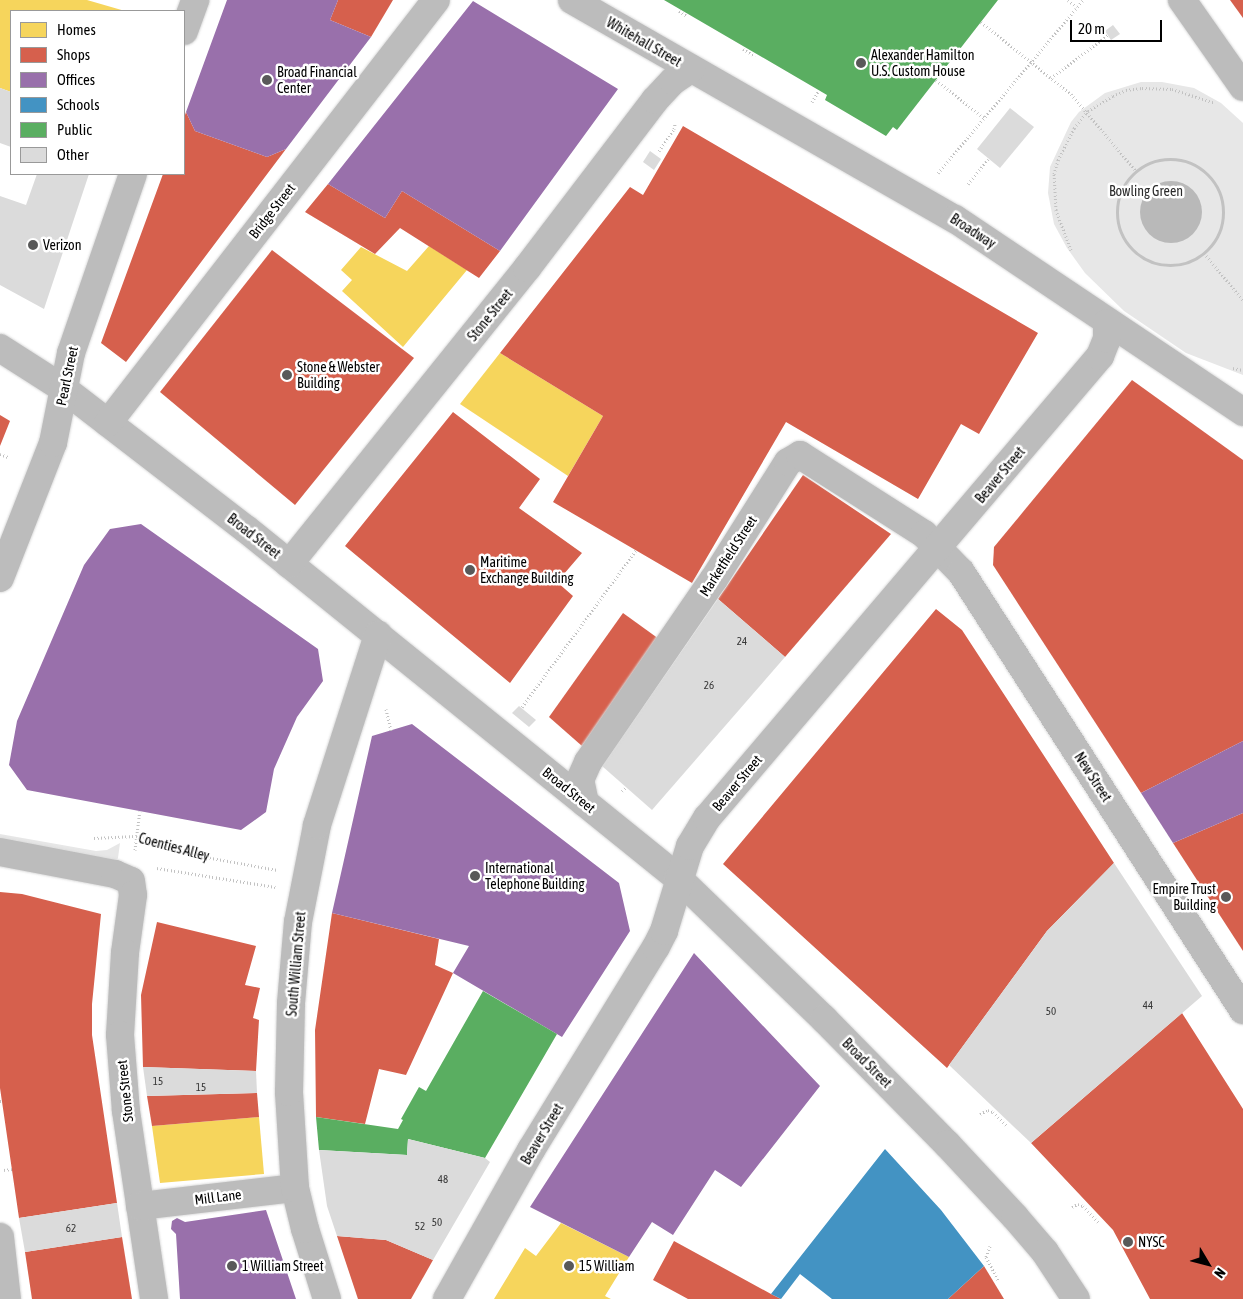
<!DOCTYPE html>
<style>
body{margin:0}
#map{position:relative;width:1243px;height:1299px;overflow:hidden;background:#fff;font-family:"Asap Condensed",sans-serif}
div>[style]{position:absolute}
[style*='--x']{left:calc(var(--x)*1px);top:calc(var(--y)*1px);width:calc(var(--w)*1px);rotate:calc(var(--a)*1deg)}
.green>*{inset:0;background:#e7e7e7}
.water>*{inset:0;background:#b9b9b9}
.round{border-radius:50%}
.homes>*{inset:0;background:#f6d55c}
.shops>*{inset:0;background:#d6604d}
.offices>*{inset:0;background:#9970ab}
.schools>*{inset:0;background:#4393c3}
.public>*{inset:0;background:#5aae61}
.building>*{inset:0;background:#dbdbdb}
.path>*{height:3px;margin-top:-1.5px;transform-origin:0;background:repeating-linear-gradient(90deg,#c2c2c2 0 1px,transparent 0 3.5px)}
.path>.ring{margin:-1.5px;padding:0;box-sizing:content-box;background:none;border:3px solid #c2c2c2;border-radius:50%}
.roads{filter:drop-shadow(0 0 1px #dbdbdb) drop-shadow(0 0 1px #dbdbdb)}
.minor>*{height:28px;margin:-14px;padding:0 14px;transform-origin:14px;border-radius:14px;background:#bcbcbc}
.major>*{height:28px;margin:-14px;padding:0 14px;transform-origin:14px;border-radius:14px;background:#bcbcbc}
.dots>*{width:14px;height:14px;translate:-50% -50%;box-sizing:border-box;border:2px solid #fff;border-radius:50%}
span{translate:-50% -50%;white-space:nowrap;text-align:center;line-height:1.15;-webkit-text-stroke:5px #fff;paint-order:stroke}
.number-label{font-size:11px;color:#373737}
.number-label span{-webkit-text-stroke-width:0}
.street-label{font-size:14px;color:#000}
.poi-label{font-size:14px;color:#000}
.left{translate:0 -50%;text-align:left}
.right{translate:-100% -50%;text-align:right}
.park-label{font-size:14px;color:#2b2b2b}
.legend{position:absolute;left:10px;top:10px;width:175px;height:165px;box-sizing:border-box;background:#fff;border:1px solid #999;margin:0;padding:6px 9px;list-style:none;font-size:15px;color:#000}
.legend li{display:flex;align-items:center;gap:10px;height:25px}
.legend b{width:25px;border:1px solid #999}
.north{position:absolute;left:1183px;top:1239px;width:50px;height:50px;-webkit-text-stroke:4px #fff;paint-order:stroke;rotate:127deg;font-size:14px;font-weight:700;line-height:20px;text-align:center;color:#000}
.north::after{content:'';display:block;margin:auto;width:18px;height:22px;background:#000;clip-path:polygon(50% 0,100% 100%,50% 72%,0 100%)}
.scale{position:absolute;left:1070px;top:20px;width:92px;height:22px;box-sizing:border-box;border:2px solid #000;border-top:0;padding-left:6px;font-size:15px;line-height:18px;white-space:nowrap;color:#000;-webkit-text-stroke:4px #fff;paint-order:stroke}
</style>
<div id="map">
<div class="green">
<i style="clip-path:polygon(1141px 82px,1162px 82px,1194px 88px,1221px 103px,1243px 123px,1243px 375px,1186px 353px,1124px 311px,1085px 273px,1067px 248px,1054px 224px,1048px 193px,1050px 167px,1071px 122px,1079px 112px,1105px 93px)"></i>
<i style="clip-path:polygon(0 834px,96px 851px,107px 850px,120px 843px,118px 858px,116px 862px,0 842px)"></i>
</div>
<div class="water">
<i class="round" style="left:1140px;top:181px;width:62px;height:62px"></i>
</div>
<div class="homes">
<i style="clip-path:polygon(0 0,87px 0,125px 11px,11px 11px,11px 92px,0 88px)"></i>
<i style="clip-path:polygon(429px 246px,467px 270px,403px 347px,342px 291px,352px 280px,341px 270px,361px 247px,407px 271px)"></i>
<i style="clip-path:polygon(500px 353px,603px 416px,568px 476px,460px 404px)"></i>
<i style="clip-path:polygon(259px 1117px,264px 1174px,160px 1183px,152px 1126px)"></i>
<i style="clip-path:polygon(561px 1223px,629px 1257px,605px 1296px,611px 1299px,494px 1299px,525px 1248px,536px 1256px)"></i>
</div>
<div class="shops">
<i style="clip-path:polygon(338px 0,393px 0,371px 37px,330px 20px)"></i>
<i style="clip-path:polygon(1230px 0,1243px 0,1243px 18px)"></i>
<i style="clip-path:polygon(186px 112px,195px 131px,267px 157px,286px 149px,126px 362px,101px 343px,163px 174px,184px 174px,184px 118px)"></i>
<i style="clip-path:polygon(683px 126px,1038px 333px,979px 434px,961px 424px,918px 499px,786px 422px,692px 583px,553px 502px,603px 416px,500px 353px,630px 187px,643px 195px)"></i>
<i style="clip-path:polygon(328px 184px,385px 218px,402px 191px,500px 251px,479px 278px,400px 228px,375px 254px,305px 212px)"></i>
<i style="clip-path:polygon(272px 250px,414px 358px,295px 505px,160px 392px)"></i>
<i style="clip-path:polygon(1132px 380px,1243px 460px,1243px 741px,1141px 793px,993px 565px,994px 547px)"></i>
<i style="clip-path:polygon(453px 412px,540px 479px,519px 508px,582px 553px,557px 582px,573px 596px,510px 683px,345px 546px)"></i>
<i style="clip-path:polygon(0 415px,10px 421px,0 446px)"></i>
<i style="clip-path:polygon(803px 475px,891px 534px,785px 657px,718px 599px)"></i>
<i style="clip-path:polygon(936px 609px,962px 630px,1114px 863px,1047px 931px,947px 1068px,723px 864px)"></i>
<i style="clip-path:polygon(623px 613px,659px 639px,582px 746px,549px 717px)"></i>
<i style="clip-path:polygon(1243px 813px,1243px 951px,1173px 843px)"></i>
<i style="clip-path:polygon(0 892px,22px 894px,101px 914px,92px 1004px,92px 1035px,117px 1203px,19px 1218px,0 1088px)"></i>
<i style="clip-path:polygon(332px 913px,439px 939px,435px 965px,453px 973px,406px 1075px,379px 1069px,365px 1124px,316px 1117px,315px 1030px)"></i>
<i style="clip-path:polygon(157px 922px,256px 946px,245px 985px,260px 988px,253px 1018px,259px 1020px,256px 1071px,143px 1067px,141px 995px)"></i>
<i style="clip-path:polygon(1182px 1013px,1243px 1109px,1243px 1299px,1150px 1299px,1113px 1230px,1031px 1143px)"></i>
<i style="clip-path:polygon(257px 1093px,259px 1117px,152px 1126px,147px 1096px)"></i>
<i style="clip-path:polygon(337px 1236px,386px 1240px,433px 1260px,411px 1299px,358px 1299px)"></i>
<i style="clip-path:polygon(122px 1237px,132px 1299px,32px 1299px,25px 1252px)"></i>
<i style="clip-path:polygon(674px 1241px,771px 1294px,781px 1299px,688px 1299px,653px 1280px)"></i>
<i style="clip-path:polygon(984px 1266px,1004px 1299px,948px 1299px)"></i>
</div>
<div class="offices">
<i style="clip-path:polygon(227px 0,338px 0,330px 20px,371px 37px,286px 149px,267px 157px,195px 131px,186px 112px)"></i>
<i style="clip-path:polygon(473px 1px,618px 89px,500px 251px,402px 191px,385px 218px,328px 184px)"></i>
<i style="clip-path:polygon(141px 524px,318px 649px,323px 681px,297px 717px,274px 769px,266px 812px,241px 830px,27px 790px,9px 765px,17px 721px,84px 565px,110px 529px)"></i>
<i style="clip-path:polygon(412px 724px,619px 883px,630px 931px,562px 1037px,453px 973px,469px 946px,332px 913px,372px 736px)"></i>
<i style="clip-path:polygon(1243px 741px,1243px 813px,1173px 843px,1141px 793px)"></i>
<i style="clip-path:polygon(694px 953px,820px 1086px,741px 1187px,715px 1170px,673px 1235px,652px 1222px,629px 1257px,530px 1207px)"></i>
<i style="clip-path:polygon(266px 1210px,296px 1299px,180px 1299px,176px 1234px,171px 1229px,172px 1221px,177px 1218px,185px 1222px)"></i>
</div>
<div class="schools">
<i style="clip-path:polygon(885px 1149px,941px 1210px,984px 1266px,948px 1299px,832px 1299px,800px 1274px,781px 1299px,771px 1294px)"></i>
</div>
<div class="public">
<i style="clip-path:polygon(664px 0,998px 0,897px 130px,893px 127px,886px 136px,825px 100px,827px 95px)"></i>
<i style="clip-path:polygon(483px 991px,557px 1034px,485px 1158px,408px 1139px,407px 1155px,319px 1150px,316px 1117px,398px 1129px,403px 1120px,401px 1119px,419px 1087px,426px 1091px)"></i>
</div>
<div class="building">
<i style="clip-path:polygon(1113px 25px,1120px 34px,1111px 40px,1105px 31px)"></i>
<i style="clip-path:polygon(0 88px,11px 92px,11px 147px,0 143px)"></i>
<i style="clip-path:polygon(1010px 108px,1034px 127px,1000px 168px,977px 149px)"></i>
<i style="clip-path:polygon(650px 151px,661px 159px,654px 170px,643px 162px)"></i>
<i style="clip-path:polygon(37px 174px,89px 174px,44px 309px,0 285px,0 196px,26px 205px)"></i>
<i style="clip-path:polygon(718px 599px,785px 657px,652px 810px,602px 766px)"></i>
<i style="clip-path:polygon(519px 706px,536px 720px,529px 727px,512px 713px)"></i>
<i style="clip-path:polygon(1114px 863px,1202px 996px,1031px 1143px,949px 1065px,1047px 931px)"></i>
<i style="clip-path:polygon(143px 1067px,256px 1071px,257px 1093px,147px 1096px)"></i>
<i style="clip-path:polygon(408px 1139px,485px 1158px,490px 1162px,433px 1260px,386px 1240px,337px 1236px,327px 1206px,319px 1150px,407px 1155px)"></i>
<i style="clip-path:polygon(117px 1203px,122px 1237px,25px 1252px,19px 1218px)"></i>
</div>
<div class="path">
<i style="--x:1068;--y:0;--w:11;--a:38"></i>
<i style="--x:679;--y:11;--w:9;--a:32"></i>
<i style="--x:981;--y:22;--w:115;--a:38.7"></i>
<i style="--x:1071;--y:94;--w:101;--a:49.8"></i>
<i style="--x:743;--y:49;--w:14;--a:30"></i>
<i style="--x:1051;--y:78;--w:71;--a:-37"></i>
<i style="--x:936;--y:80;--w:61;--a:38.4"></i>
<i style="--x:812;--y:102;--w:14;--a:-60"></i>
<i style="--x:659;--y:151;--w:27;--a:-56"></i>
<i style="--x:674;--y:129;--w:5;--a:-79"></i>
<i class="ring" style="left:1117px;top:159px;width:103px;height:103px"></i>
<i style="--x:938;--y:173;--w:226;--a:-50"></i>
<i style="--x:968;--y:184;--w:32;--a:-51"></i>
<i style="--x:1071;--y:250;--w:43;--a:-110.6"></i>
<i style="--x:1056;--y:210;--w:36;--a:-93"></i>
<i style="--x:1054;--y:174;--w:15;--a:-74"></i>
<i style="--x:1058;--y:160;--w:36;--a:-63"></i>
<i style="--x:1074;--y:128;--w:22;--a:-51"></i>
<i style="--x:1088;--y:111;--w:29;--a:-31"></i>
<i style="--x:1113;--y:96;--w:14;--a:-25"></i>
<i style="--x:1126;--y:90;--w:16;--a:-7"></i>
<i style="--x:1142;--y:88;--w:30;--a:2"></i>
<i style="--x:1172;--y:89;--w:45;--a:18"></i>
<i style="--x:1204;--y:253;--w:61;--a:50.3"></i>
<i style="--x:1233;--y:368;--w:10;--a:11"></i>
<i style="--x:0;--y:454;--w:9;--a:21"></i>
<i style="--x:522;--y:707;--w:194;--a:-54"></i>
<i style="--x:386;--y:709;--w:22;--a:77"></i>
<i style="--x:622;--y:791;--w:6;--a:-45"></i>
<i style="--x:94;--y:838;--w:42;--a:-2.7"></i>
<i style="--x:136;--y:836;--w:23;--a:10"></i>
<i style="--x:159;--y:840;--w:33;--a:25"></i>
<i style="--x:189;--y:854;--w:90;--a:10.2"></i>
<i style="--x:135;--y:850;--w:39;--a:-83"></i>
<i style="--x:157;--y:868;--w:120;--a:9.1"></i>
<i style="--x:0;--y:1101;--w:2;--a:0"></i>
<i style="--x:980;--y:1114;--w:9;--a:-27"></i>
<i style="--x:988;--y:1110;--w:5;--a:22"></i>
<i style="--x:993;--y:1112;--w:21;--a:45"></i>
<i style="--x:4;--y:1170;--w:8;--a:-7"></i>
<i style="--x:1072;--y:1207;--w:7;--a:-27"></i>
<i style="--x:1078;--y:1204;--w:5;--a:22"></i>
<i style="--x:1083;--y:1206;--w:23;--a:47"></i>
<i style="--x:990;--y:1246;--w:12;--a:110"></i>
<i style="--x:986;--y:1257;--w:26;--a:62"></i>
</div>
<div class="roads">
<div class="minor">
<i style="--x:572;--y:0;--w:441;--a:29.8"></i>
<i style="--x:955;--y:219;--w:347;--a:33.8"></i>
<i style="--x:184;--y:31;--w:33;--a:-70"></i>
<i style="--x:0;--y:348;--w:76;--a:32.6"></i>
<i style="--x:64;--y:389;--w:230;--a:37.6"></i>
<i style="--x:246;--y:529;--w:555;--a:38.93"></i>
<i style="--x:678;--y:878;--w:203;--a:44"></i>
<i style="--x:824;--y:1019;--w:175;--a:45.5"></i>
<i style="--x:947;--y:1144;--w:100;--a:47"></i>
<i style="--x:1015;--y:1217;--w:46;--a:49.4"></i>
<i style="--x:1045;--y:1252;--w:56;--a:56.6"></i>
<i style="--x:108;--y:423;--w:535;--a:-52.21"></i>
<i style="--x:289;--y:564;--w:380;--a:-51.2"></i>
<i style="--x:527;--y:268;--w:211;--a:-52.7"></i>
<i style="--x:655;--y:100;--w:26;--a:-47"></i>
<i style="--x:673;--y:81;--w:22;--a:-34"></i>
<i style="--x:0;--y:578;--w:145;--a:-68.6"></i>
<i style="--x:53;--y:443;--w:92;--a:-78.7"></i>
<i style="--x:71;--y:353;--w:189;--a:-70.9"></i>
<i style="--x:585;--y:803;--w:24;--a:-102"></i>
<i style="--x:580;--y:780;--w:20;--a:-66"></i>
<i style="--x:588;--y:762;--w:222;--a:-55.5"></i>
<i style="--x:714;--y:579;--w:138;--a:-57.7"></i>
<i style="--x:788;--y:462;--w:14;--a:-30"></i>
<i style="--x:800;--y:455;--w:147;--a:32.5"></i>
<i style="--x:924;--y:534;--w:53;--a:45.8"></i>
<i style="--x:961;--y:572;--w:521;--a:57.23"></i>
<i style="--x:0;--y:852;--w:117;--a:10.8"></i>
<i style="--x:115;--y:874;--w:17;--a:24"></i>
<i style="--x:131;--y:881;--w:14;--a:82"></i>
<i style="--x:133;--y:895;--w:59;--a:97.9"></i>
<i style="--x:125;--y:953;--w:82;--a:93.5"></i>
<i style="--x:120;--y:1035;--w:76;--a:85.5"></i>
<i style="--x:126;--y:1111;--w:190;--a:81.5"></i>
<i style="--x:140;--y:1206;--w:156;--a:-6.6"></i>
<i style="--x:0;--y:1237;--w:62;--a:83.6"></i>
<i style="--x:327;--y:1299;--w:73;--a:-107.4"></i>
<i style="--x:305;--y:1229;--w:42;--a:-103.7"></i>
<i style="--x:295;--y:1188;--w:96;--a:-93.6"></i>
<i style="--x:289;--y:1092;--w:89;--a:-88.7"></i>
<i style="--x:291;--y:1003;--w:81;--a:-85.1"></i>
<i style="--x:298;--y:922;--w:99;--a:-78.9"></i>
<i style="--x:317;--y:825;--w:200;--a:-72.2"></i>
<i style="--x:447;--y:1299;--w:171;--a:-60.6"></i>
<i style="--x:531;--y:1150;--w:238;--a:-58.4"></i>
<i style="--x:656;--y:947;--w:18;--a:-63"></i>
<i style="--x:664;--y:931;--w:89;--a:-73"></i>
<i style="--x:690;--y:846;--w:33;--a:-59"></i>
<i style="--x:707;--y:818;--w:607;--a:-49.61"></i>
<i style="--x:1100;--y:356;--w:18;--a:-68"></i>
<i style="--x:1107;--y:339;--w:16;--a:-90"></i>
</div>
<div class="major">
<i style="--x:1182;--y:0;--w:106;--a:55"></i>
</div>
</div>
<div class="dots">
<i style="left:861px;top:63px;background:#595959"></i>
<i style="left:267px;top:80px;background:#595959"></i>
<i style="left:33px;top:245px;background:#595959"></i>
<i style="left:287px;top:375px;background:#595959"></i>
<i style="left:470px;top:570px;background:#595959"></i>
<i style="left:475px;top:876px;background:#595959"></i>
<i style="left:1226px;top:897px;background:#595959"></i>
<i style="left:1128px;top:1242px;background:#595959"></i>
<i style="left:232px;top:1266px;background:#595959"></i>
<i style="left:569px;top:1266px;background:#595959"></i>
</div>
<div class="number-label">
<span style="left:742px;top:641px">24</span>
<span style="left:709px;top:685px">26</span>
<span style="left:1148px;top:1005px">44</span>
<span style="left:1051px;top:1011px">50</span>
<span style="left:158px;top:1081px">15</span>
<span style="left:201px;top:1087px">15</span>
<span style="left:443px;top:1179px">48</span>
<span style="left:437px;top:1222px">50</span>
<span style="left:420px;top:1226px">52</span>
<span style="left:71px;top:1228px">62</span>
</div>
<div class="street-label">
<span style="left:644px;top:42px;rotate:30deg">Whitehall Street</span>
<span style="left:272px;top:211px;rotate:-52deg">Bridge Street</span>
<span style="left:973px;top:231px;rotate:33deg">Broadway</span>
<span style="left:490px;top:315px;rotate:-51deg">Stone Street</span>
<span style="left:67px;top:376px;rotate:-78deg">Pearl Street</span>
<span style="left:1000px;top:475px;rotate:-50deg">Beaver Street</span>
<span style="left:254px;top:536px;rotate:38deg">Broad Street</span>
<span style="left:728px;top:556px;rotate:-57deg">Marketfield Street</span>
<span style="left:1093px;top:777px;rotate:57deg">New Street</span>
<span style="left:737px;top:783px;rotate:-50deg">Beaver Street</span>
<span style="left:569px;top:790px;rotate:39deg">Broad Street</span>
<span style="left:174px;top:847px;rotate:15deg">Coenties Alley</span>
<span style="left:296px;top:964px;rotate:-85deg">South William Street</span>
<span style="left:867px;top:1063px;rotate:45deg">Broad Street</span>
<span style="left:125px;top:1091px;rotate:-96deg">Stone Street</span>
<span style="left:542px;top:1134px;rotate:-59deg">Beaver Street</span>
<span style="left:218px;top:1197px;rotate:-7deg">Mill Lane</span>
</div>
<div class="poi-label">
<span class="left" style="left:871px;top:63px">Alexander Hamilton<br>U.S. Custom House</span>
<span class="left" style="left:277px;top:80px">Broad Financial<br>Center</span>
<span class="left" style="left:43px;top:245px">Verizon</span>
<span class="left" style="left:297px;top:375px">Stone &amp; Webster<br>Building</span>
<span class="left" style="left:480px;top:570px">Maritime<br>Exchange Building</span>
<span class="left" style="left:485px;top:876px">International<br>Telephone Building</span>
<span class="right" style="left:1216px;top:897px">Empire Trust<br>Building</span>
<span class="left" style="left:1138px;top:1242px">NYSC</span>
<span class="left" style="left:242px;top:1266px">1 William Street</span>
<span class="left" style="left:579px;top:1266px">15 William</span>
</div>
<div class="park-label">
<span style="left:1146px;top:191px">Bowling Green</span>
</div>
<ul class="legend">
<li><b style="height:14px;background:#f6d55c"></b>Homes</li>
<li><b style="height:14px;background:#d6604d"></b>Shops</li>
<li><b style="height:14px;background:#9970ab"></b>Offices</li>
<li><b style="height:14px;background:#4393c3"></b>Schools</li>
<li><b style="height:14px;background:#5aae61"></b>Public</li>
<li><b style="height:14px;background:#dbdbdb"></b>Other</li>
</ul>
<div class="north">N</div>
<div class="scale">20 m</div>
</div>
